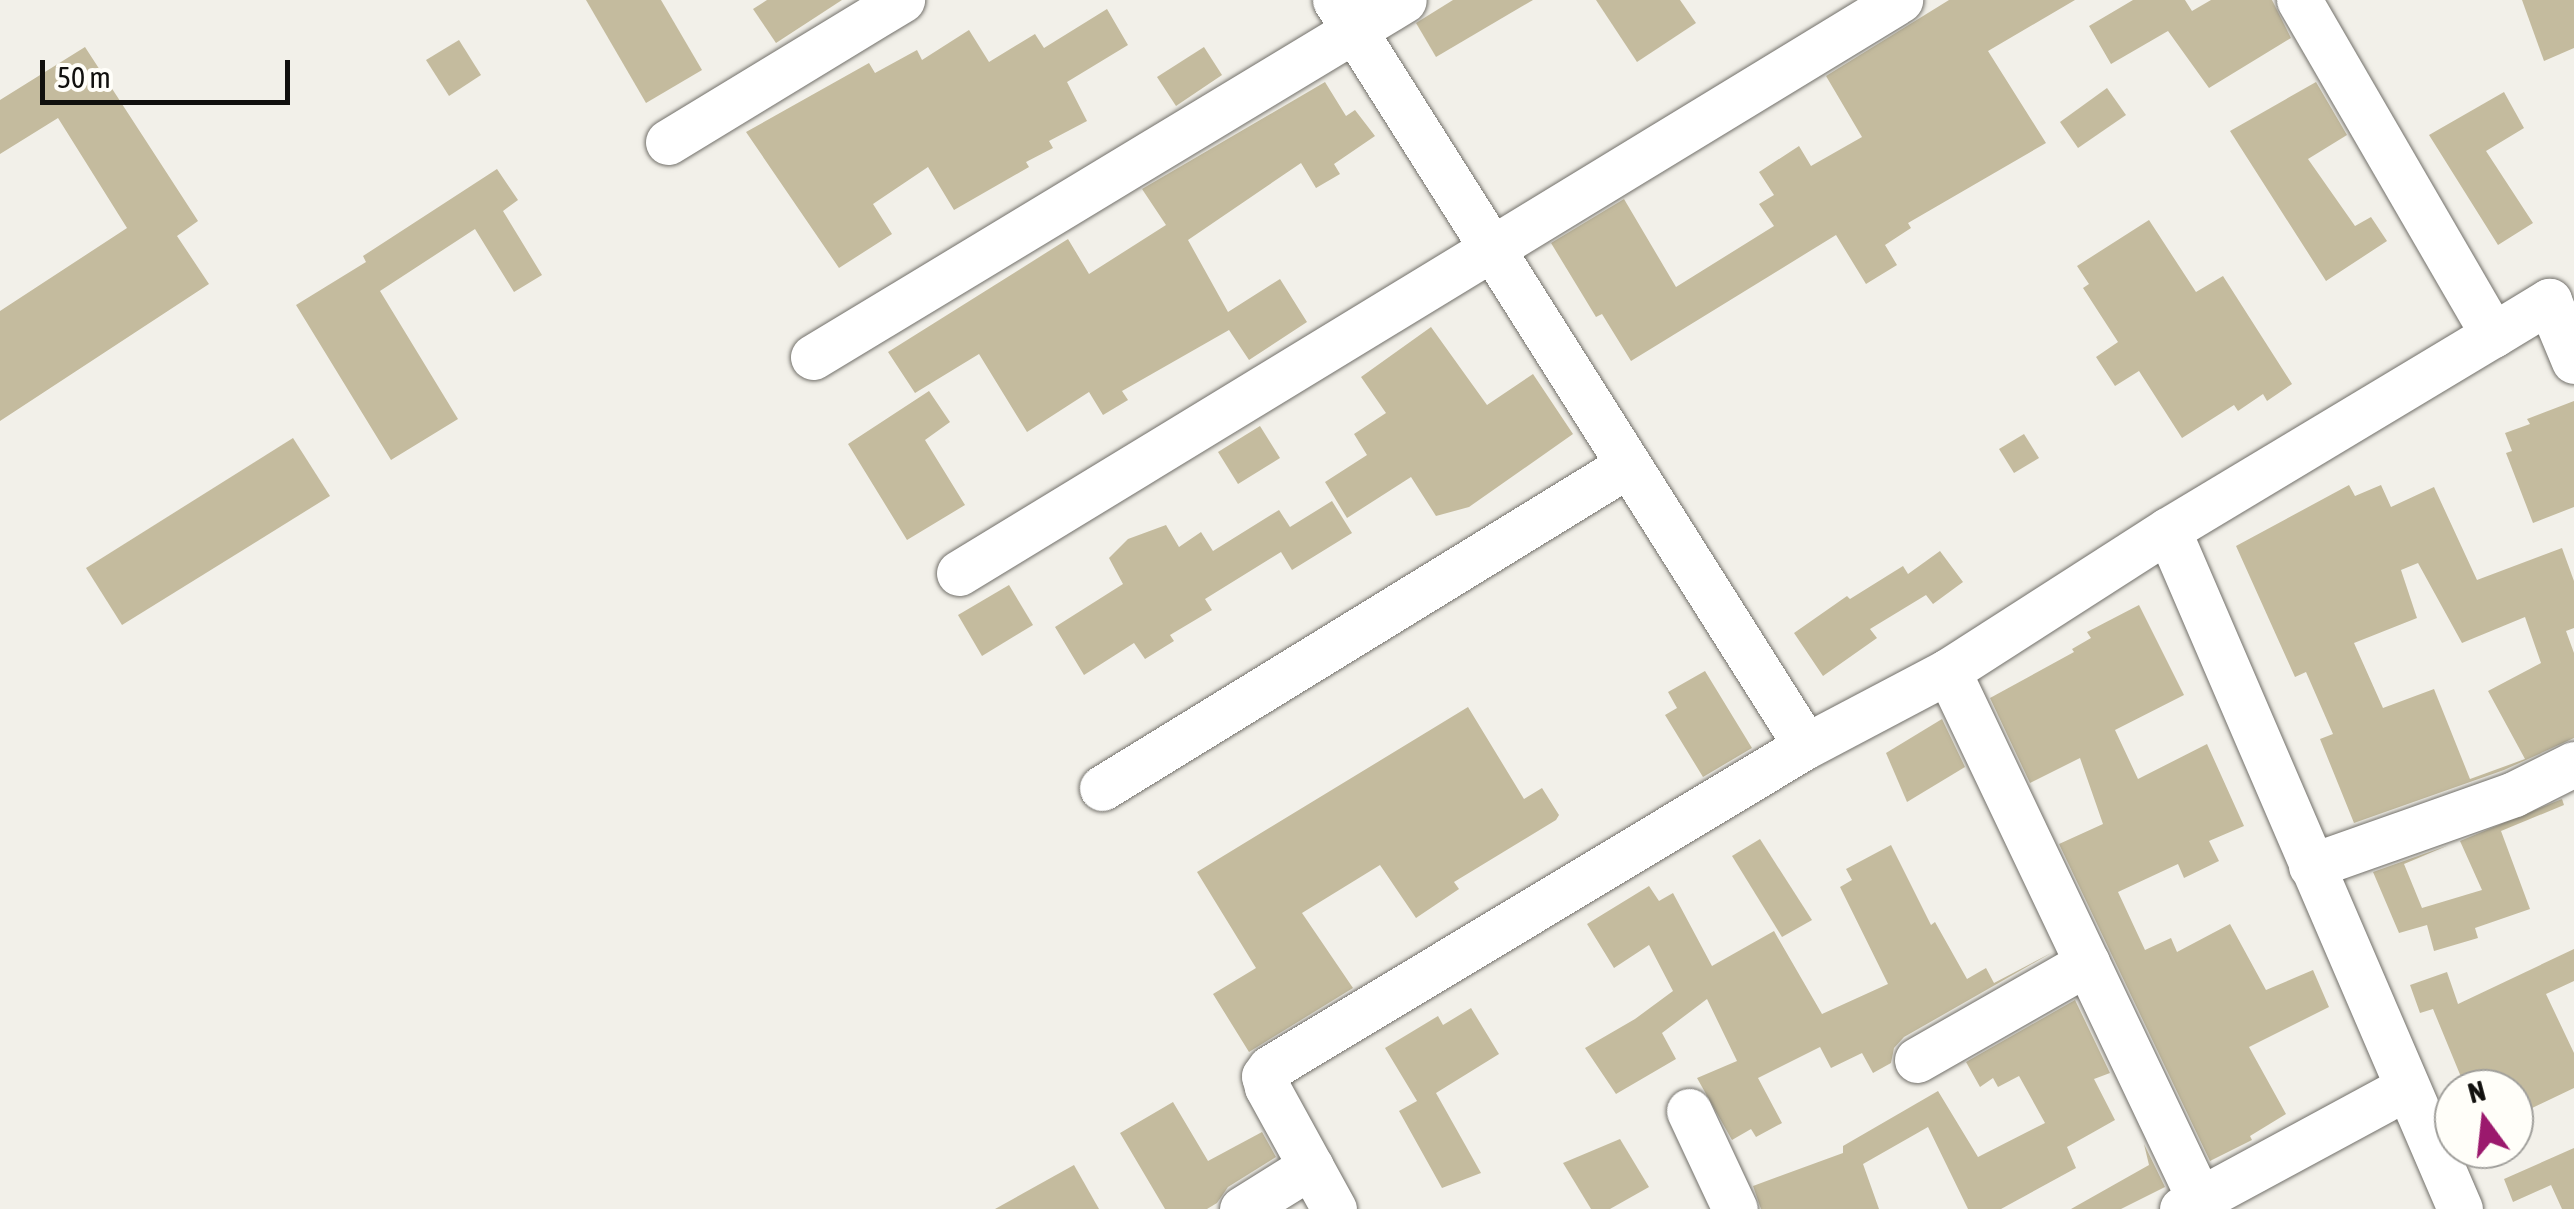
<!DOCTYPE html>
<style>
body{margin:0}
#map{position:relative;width:2574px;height:1209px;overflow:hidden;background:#f2f0e9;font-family:"Asap Condensed",sans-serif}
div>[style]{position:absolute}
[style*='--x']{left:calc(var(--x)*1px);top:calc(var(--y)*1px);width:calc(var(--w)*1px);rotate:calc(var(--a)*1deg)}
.building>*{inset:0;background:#c4bb9e}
.roads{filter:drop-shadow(0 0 2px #72706a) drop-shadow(0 0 2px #72706a)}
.minor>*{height:45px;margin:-22.5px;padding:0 22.5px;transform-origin:22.5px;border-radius:22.5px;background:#fff}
span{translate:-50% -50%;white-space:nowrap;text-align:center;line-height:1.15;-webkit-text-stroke:8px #fffef9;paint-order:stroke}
.north{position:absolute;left:2434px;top:1069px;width:100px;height:100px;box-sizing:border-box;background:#fffef9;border:2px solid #a09f9b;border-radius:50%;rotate:345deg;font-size:28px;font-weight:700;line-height:40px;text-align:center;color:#11100e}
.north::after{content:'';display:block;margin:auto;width:35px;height:45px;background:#9b196d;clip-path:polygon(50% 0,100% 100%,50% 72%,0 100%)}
.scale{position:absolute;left:40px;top:60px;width:250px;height:45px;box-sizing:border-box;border:5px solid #11100e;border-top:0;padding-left:12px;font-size:30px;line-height:35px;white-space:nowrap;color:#11100e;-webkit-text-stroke:8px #fffef9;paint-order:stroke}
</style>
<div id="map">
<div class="building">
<i style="clip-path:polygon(586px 0,661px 0,702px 70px,646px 103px)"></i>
<i style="clip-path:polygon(767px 0,842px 0,776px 43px,753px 9px)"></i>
<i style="clip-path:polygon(1453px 0,1533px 0,1436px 57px,1416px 23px)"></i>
<i style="clip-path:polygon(1596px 0,1680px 0,1696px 23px,1637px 62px)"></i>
<i style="clip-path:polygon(1949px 0,2075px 0,1988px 51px,2046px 143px,1908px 223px,1911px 228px,1885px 245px,1897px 265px,1866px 284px,1836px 235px,1631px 361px,1602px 314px,1596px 317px,1551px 243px,1624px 199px,1676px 287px,1774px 226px,1759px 204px,1774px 195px,1759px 172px,1799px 146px,1811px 166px,1862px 137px,1826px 76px)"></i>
<i style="clip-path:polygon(2133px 0,2185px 0,2192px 11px,2211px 0,2272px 0,2291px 38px,2209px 88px,2168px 31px,2111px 64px,2089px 26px)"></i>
<i style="clip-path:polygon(2522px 0,2574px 0,2574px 48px,2544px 61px)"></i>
<i style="clip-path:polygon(1107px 9px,1128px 45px,1067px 82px,1087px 121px,1049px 141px,1053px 148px,1026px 162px,1029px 167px,954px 210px,928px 167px,873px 204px,892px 234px,839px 268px,746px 132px,869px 63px,875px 73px,917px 50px,922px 60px,969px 30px,989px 62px,1035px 34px,1044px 48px)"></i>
<i style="clip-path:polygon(459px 40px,481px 75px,449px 96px,426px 60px)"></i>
<i style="clip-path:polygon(85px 47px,198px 221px,177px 236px,209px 284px,0 421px,0 311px,127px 228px,58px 118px,0 154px,0 100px)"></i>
<i style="clip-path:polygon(1204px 47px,1222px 75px,1176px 106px,1157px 77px)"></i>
<i style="clip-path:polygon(1325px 82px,1346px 116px,1355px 110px,1375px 136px,1334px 164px,1340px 174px,1316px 188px,1301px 163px,1188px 240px,1228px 312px,1280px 279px,1307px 322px,1249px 360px,1229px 330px,1122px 391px,1128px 400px,1103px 415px,1089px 392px,1027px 432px,979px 354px,915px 393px,888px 352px,1068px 239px,1089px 274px,1166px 225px,1142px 189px)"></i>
<i style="clip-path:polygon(2316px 82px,2347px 135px,2308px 159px,2355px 226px,2371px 217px,2387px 241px,2326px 281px,2230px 131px)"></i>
<i style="clip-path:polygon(2107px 88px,2126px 115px,2078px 148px,2060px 122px)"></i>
<i style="clip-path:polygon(2504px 92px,2524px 128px,2486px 151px,2533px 223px,2498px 245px,2429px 135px)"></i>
<i style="clip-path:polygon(497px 169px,518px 200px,503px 211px,542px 275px,514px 292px,475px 229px,380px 291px,458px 419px,391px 460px,296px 305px,366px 262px,363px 256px)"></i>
<i style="clip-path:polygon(2149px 220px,2196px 292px,2223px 276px,2292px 384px,2267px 401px,2263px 394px,2238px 411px,2234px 405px,2182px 438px,2139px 371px,2115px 386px,2096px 357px,2118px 342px,2083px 288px,2089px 284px,2077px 266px)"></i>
<i style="clip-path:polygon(1431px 327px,1487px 405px,1533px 374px,1573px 434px,1469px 507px,1436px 516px,1411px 477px,1347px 518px,1325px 482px,1367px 455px,1354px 434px,1386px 413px,1361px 377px)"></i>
<i style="clip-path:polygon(929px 391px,950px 422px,925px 440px,965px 505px,907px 540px,848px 444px)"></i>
<i style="clip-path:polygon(2574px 401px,2574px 507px,2533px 523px,2506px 453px,2512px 451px,2505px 433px,2530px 424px,2527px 419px)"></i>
<i style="clip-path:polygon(1260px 426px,1280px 458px,1238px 484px,1218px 452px)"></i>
<i style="clip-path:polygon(2024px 434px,2039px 458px,2014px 473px,1999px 449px)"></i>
<i style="clip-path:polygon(293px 438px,330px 496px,122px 625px,86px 568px)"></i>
<i style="clip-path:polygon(evenodd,2349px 485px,2355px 496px,2381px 485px,2391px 507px,2434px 487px,2477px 580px,2562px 548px,2574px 581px,2574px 628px,2566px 631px,2574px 653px,2574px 738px,2504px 770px,2354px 823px,2320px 739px,2333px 734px,2306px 672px,2295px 677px,2236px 546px,2349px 485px,2418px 563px,2462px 643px,2525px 617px,2541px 663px,2488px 691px,2525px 759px,2470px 779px,2434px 689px,2383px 708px,2354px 643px,2417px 618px,2401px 570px,2418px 563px)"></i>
<i style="clip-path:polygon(1332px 501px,1352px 533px,1292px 570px,1281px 552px,1205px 599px,1212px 610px,1170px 635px,1174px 641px,1145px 659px,1134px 643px,1084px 675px,1055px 627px,1123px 584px,1109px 558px,1128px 539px,1166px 525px,1179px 547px,1201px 532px,1213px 551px,1279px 510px,1290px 527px)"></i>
<i style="clip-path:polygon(1940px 551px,1963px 582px,1933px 604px,1926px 595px,1870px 629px,1877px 638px,1823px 676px,1794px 633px,1847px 596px,1850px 599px,1903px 566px,1908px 574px)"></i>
<i style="clip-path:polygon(1009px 585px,1033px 625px,982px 656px,958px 615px)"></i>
<i style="clip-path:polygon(2139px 605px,2184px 695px,2115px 730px,2138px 779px,2207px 744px,2244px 826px,2209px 841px,2219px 861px,2184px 878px,2178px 864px,2118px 892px,2145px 950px,2171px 938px,2177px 952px,2230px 924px,2266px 990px,2313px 970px,2329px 1007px,2249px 1047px,2286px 1114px,2250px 1136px,2252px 1140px,2210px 1161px,2059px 844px,2103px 824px,2080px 758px,2030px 783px,1990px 698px,2074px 652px,2072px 649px,2091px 638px,2087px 632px)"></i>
<i style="clip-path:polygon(1705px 671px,1752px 748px,1703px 777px,1665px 715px,1677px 708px,1668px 692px)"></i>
<i style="clip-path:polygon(1468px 707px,1524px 799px,1542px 788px,1559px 815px,1556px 820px,1454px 882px,1459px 889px,1416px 918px,1380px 865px,1302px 913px,1353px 988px,1249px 1052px,1213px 994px,1256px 968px,1197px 872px)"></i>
<i style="clip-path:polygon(1942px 719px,1965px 767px,1907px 802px,1886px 753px)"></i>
<i style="clip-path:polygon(2562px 799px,2564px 805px,2501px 831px,2530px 909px,2475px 928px,2478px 938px,2434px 951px,2427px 925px,2399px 933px,2373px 872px,2449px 845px,2404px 864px,2422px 908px,2482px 890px,2460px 841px)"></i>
<i style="clip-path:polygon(1760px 839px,1812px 920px,1782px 937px,1732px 856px)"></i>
<i style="clip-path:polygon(1891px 845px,1931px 925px,1935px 922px,1967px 979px,1986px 968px,1994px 983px,2053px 952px,1904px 1037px,1894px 1048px,1891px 1063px,1873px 1073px,1862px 1053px,1831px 1068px,1820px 1047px,1758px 1078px,1782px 1123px,1756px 1137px,1751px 1129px,1732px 1140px,1697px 1078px,1737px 1061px,1707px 999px,1662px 1033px,1676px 1059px,1616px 1094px,1585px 1048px,1635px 1019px,1673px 991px,1649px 945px,1614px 968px,1587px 924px,1649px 886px,1659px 901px,1673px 893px,1712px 966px,1774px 931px,1822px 1014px,1888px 984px,1840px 887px,1852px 880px,1846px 869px)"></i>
<i style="clip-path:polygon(2574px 949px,2574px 981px,2546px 994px,2574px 1053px,2574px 1088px,2530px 1109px,2520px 1089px,2466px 1089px,2433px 1009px,2420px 1013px,2410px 985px,2447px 972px,2458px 1004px)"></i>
<i style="clip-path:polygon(2075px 1000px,2110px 1073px,2094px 1079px,2115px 1120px,2067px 1147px,2076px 1168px,2001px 1209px,1968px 1209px,1928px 1127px,1863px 1164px,1879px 1209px,1761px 1209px,1753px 1186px,1843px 1153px,1843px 1146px,1938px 1091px,1978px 1157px,2045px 1123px,2019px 1076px,1998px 1087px,1993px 1078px,1980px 1087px,1966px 1062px)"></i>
<i style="clip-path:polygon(1471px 1008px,1499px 1054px,1436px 1093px,1481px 1173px,1442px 1188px,1399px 1111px,1417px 1101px,1385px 1048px,1438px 1016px,1443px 1025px)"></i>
<i style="clip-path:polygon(1173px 1102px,1208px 1161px,1262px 1132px,1276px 1157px,1228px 1187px,1217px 1203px,1207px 1209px,1165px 1209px,1120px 1133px)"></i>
<i style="clip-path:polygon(1620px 1139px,1649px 1187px,1610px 1209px,1591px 1209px,1563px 1163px)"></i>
<i style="clip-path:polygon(2144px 1144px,2165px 1187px,2121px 1209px,2071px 1209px,2149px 1165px)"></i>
<i style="clip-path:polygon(2574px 1148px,2574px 1209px,2562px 1209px,2551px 1185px,2513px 1202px,2504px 1179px)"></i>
<i style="clip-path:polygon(1074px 1165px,1099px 1209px,995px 1209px)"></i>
</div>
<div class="roads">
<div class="minor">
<i style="--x:1335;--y:0;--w:882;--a:57.73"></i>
<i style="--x:2299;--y:0;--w:387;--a:59.9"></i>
<i style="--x:2493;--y:335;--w:66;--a:-31.3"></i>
<i style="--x:2549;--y:301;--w:65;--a:67.4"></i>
<i style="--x:668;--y:142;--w:274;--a:-31.3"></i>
<i style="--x:813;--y:357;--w:690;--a:-31.13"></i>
<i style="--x:2168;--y:530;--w:739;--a:66.73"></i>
<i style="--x:959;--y:573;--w:1102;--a:-31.34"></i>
<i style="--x:1948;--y:671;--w:596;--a:64.55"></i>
<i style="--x:1102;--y:788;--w:617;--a:-31.55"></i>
<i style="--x:2311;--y:866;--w:215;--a:-19.5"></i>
<i style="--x:2514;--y:794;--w:67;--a:-26.6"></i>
<i style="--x:1917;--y:1060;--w:196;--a:-29.7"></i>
<i style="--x:1689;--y:1111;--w:108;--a:64.9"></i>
<i style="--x:1242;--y:1209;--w:81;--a:-31.9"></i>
<i style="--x:1334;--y:1209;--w:139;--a:-118.8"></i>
<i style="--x:1267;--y:1087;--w:11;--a:-105"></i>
<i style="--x:1264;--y:1076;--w:10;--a:-53"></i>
<i style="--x:1270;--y:1068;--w:625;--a:-31"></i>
<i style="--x:1806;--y:746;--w:161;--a:-27.8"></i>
<i style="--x:1948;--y:671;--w:261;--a:-32.7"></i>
<i style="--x:2168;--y:530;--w:379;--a:-31"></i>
<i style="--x:2182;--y:1209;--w:255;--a:-28.4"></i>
</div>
</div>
<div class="north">N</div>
<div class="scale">50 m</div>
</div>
